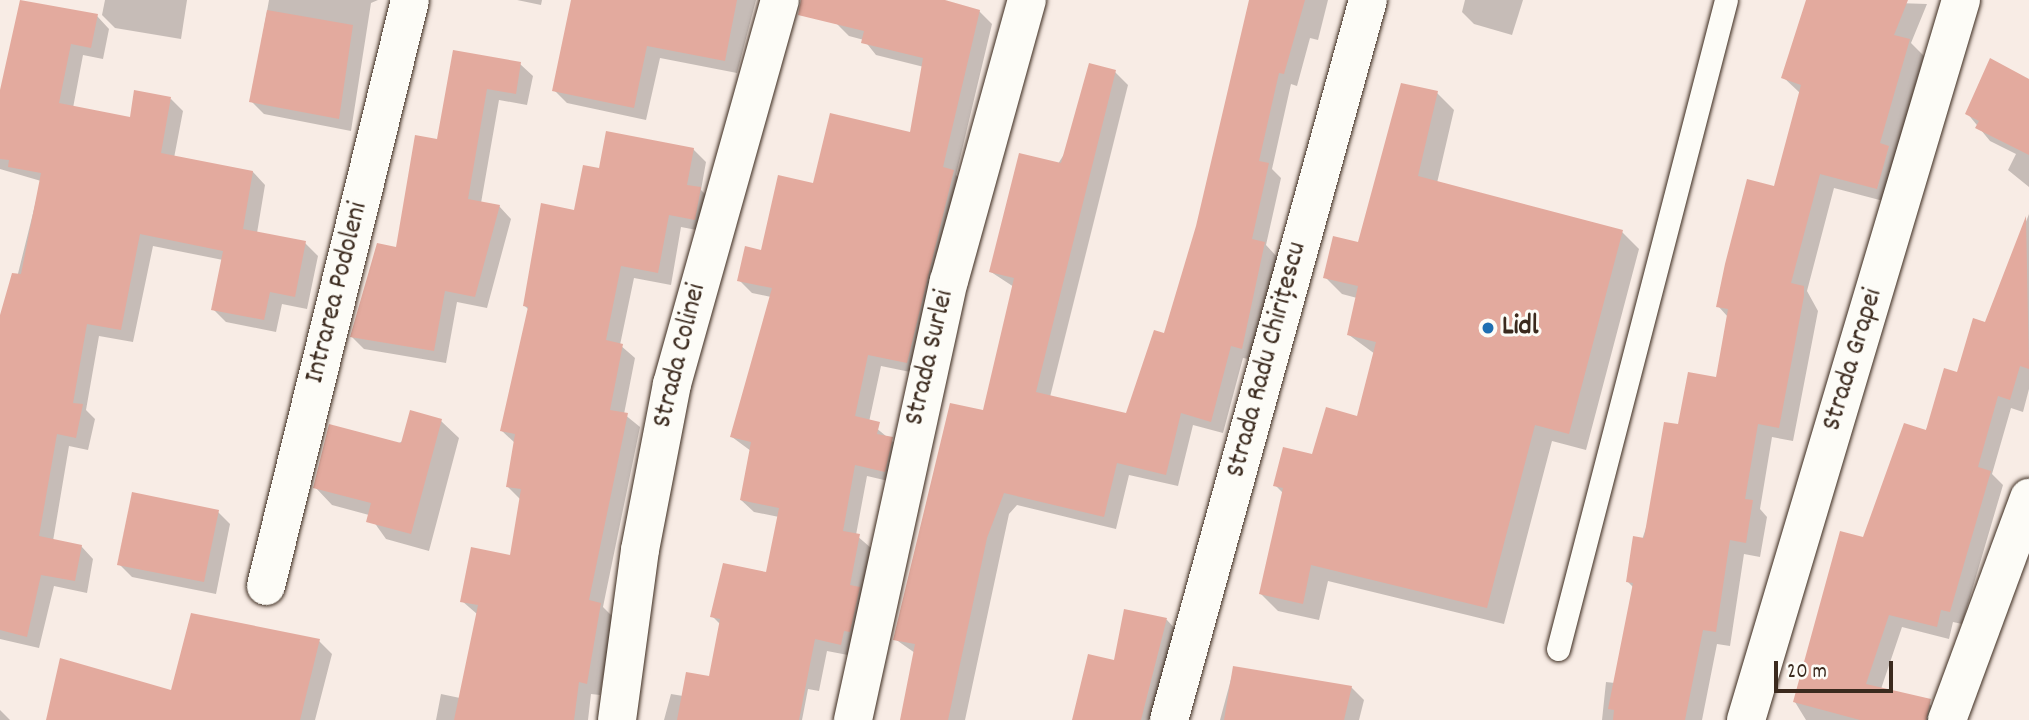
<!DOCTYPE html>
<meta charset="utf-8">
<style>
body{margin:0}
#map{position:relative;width:2029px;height:720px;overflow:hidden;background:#f8ece5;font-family:Dekko,sans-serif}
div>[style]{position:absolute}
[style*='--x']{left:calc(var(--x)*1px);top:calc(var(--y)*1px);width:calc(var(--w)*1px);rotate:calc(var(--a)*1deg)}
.shadow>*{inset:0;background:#0003}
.building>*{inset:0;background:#e3aa9e}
.roads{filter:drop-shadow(0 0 2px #3b2a1e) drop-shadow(0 0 2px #3b2a1e)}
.lane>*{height:23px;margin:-11.5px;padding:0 11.5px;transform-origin:11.5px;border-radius:11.5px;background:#fdfcf7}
.street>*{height:38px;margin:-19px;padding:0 19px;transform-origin:19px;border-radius:19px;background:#fdfcf7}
.dots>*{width:19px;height:19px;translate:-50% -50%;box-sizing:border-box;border:4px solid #fdfcf7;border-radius:50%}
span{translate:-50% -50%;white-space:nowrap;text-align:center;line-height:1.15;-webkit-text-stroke:6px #fdfcf7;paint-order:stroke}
.street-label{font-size:28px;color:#3b2a1e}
.poi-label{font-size:28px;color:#3b2a1e;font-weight:700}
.left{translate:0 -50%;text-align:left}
.scale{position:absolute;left:1774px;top:661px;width:119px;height:32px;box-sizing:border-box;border:4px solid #3b2a1e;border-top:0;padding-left:9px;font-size:21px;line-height:24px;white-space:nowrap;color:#3b2a1e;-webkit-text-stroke:5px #fdfcf7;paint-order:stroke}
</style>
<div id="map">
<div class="shadow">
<i style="clip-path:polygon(105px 0,187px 0,181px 39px,115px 28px,102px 15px)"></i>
<i style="clip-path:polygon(269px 0,378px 0,371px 3px,351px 131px,264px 114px,251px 101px)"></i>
<i style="clip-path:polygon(517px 0,542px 0,541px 5px)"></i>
<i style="clip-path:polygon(609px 0,756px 0,737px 73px,660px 58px,646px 120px,567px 103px,554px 90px)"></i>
<i style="clip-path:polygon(836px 0,938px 0,979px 11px,992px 24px,956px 175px,965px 184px,920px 374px,881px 366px,869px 422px,904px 451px,897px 483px,867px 476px,856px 535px,871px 548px,853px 656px,827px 651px,819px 691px,808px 689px,802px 720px,664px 720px,671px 694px,683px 696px,710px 678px,720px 624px,712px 616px,768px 574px,779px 517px,754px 512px,741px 500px,751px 451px,732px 437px,771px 297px,752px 293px,739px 280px,814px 186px,912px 134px,924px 67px,876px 55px,864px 40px,849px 36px,837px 24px)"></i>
<i style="clip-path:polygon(1251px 0,1328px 0,1318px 40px,1310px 38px,1297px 86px,1291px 84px,1272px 169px,1281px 178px,1266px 245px,1277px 257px,1254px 360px,1243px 358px,1223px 433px,1193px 425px,1178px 486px,1129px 475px,1116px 529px,1017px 505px,1009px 514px,965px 720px,902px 720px,915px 653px,895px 639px,985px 412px,1014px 287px,991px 272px,1115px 72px,1128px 85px,1050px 397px,1127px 416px,1165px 335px,1198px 227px)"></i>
<i style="clip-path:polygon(1465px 0,1523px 0,1512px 35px,1474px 24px,1462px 12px)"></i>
<i style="clip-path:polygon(1808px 0,1927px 4px,1911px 43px,1924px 56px,1895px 155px,1891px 203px,1834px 188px,1807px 291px,1818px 311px,1793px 441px,1772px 437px,1760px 509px,1767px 517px,1760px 557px,1744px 554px,1730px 646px,1717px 644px,1702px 720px,1602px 720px,1606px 682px,1615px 683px,1634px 588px,1628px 582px,1680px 426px,1717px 379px,1728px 317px,1718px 306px,1775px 188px,1800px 93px,1783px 77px)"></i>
<i style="clip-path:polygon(97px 16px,109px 29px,103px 59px,83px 55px,73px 108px,131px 119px,171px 99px,183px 111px,174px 158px,253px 172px,265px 185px,257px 233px,305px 243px,318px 256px,307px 309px,282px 304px,276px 332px,226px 322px,213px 309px,223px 260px,153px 246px,133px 342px,99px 336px,86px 410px,95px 419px,88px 450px,69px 446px,53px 541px,81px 546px,93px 559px,87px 593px,54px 586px,39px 648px,0 639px,0 346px,41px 181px,0 169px,0 95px)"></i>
<i style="clip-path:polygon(455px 52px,520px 64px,533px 76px,527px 105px,499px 100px,481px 203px,499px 206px,511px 219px,487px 308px,457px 302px,446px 363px,364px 349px,352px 337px,397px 249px,439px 141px)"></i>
<i style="clip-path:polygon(1991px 61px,2029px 81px,2029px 187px,2008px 170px,2016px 154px,1990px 141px,1967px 113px)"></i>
<i style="clip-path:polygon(1437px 93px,1454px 110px,1437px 183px,1622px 232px,1639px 249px,1586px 450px,1552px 441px,1504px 624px,1328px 581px,1319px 620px,1278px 611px,1261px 594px,1284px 494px,1275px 485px,1359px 419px,1375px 354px,1349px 335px,1357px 298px,1342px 294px,1325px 277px,1359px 244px)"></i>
<i style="clip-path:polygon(693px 149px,706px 162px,701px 190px,713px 202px,707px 232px,681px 227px,671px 285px,634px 278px,620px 345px,635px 358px,624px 414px,640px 427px,603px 607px,613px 617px,600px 695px,591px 694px,588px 720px,436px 720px,441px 694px,460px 698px,477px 614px,462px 601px,511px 557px,521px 500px,507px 486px,515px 443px,502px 431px,529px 310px,524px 305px,600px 170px)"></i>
<i style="clip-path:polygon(2029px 214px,2029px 389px,2023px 412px,2011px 408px,1992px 474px,2003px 485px,1962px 624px,1953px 622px,1949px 639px,1902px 627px,1881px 689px,1925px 700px,1938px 712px,1936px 720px,1806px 720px,1795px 702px,1864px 539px,1986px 324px)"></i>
<i style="clip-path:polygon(441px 421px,459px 438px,429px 551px,386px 539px,369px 515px,332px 505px,315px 487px)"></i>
<i style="clip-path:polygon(218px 512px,230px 524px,216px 594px,132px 577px,119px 564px)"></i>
<i style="clip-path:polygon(1125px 611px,1167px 620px,1178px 632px,1156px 720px,1074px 720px,1115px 662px)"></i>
<i style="clip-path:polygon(319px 641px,332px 654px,315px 720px,47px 720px,173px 692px)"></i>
<i style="clip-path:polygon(1234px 668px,1351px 687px,1364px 700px,1359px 720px,1220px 720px)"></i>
<i style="clip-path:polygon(0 710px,10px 720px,0 720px)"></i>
</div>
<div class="building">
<i style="clip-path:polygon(20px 0,98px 14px,91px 48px,71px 44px,59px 103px,130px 117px,134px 90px,171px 97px,161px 153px,253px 171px,243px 229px,306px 241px,295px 297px,270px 292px,264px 320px,211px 310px,223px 251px,140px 234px,121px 330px,87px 324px,73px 403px,83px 404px,76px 438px,57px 434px,39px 536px,82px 545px,75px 581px,41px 575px,27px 637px,0 630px,0 315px,12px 273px,21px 274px,41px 173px,8px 167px,9px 160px,0 159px,0 90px)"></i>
<i style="clip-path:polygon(571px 0,737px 0,725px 61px,647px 46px,634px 108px,552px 91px)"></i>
<i style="clip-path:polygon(801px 0,945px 0,980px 10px,943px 167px,954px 170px,907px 363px,868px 355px,855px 416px,880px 422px,877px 434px,893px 437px,885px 472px,855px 465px,843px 531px,860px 534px,850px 585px,860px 587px,850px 632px,844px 631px,841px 645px,815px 639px,799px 720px,677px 720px,686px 672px,709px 676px,720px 619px,710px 617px,723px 563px,766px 572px,779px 508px,740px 500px,751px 442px,730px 437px,772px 288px,737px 281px,745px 246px,761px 250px,778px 175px,813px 183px,830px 113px,910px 132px,923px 58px,861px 43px,864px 31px,798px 15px)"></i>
<i style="clip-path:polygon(1249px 0,1305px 0,1284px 74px,1279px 73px,1259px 161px,1269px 163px,1252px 239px,1265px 242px,1242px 349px,1231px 346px,1211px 422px,1181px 413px,1166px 475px,1117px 463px,1104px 517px,1004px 493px,987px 538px,948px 720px,900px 720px,915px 644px,893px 640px,950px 403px,983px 410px,1014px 278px,989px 272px,1019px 153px,1061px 163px,1089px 63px,1116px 70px,1036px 392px,1126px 413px,1154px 330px,1164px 333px,1196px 226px)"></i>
<i style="clip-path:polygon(1806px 0,1908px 0,1894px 35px,1910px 39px,1880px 143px,1889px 146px,1877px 189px,1820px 174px,1791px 283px,1804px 286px,1804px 296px,1779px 428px,1758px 424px,1745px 499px,1753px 500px,1746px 543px,1730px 540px,1716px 632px,1703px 630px,1685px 720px,1613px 720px,1614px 710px,1608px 709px,1633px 583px,1626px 582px,1633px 536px,1644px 538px,1664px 422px,1678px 424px,1688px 372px,1716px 377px,1728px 309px,1716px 307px,1725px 264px,1747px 179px,1774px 186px,1801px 85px,1781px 78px)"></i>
<i style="clip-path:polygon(267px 10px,353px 25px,339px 119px,249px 102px)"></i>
<i style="clip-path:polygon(453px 50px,521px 62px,516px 94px,487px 89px,468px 199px,500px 205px,475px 297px,445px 291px,434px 351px,350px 337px,377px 243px,396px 247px,415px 135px,437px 139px)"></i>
<i style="clip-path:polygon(1990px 58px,2029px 79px,2029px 155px,1975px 128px,1979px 121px,1965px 114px)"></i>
<i style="clip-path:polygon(1401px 83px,1438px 91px,1418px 176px,1623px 230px,1569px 434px,1535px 425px,1487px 608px,1311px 565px,1303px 604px,1259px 594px,1283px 488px,1273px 486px,1283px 447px,1312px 454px,1326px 407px,1357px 416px,1376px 342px,1347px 335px,1358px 286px,1323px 278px,1333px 236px,1358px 242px)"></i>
<i style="clip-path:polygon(606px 131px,694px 148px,687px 185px,701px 187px,695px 220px,669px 215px,658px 273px,621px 266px,606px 340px,623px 344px,610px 410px,628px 413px,589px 600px,601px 603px,587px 684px,579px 682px,574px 720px,454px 720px,478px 605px,460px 602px,471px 547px,510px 555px,521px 489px,506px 487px,515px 434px,500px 431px,528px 307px,523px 306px,541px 203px,574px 210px,583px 165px,599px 168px)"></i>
<i style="clip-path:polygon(2026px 216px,2029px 369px,2020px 366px,2010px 400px,1998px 396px,1978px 467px,1991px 471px,1950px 612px,1941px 610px,1937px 627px,1889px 615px,1866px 684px,1931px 699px,1926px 720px,1860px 720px,1793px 702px,1840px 531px,1863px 537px,1904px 423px,1926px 430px,1944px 368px,1957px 372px,1973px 318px,1985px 322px)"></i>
<i style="clip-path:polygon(410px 410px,442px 419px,411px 534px,366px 522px,371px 503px,313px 488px,329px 424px,401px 443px)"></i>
<i style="clip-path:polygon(132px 492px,219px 510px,204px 582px,117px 565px)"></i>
<i style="clip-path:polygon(1124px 609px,1167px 618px,1141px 720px,1072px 720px,1088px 654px,1114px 660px)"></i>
<i style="clip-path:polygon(191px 613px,320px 639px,300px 720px,46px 720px,60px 658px,171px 690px)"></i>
<i style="clip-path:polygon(1233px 666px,1352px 686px,1344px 720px,1224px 720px)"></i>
</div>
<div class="roads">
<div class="lane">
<i style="--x:1558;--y:649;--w:670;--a:-75.49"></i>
</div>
<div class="street">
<i style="--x:266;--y:586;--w:603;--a:-76.19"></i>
<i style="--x:617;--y:720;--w:172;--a:-82.3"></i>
<i style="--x:640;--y:550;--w:169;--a:-79.1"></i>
<i style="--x:672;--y:384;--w:399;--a:-74.3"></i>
<i style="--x:853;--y:720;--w:449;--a:-77.7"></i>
<i style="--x:949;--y:281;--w:292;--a:-74.5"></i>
<i style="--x:1169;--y:720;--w:747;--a:-74.55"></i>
<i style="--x:1746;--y:720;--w:751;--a:-73.37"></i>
<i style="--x:1947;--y:720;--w:237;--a:-69.7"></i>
</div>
</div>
<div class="dots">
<i style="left:1488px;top:328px;background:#1f6fb2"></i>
</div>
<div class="street-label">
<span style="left:338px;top:293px;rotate:-76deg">Intrarea Podoleni</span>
<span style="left:681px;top:356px;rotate:-76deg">Strada Colinei</span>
<span style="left:931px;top:358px;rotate:-77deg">Strada Surlei</span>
<span style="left:1268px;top:360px;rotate:-75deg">Strada Radu Chirițescu</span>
<span style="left:1854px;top:360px;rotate:-73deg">Strada Grapei</span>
</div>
<div class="poi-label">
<span class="left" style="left:1502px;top:328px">Lidl</span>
</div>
<div class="scale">20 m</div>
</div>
